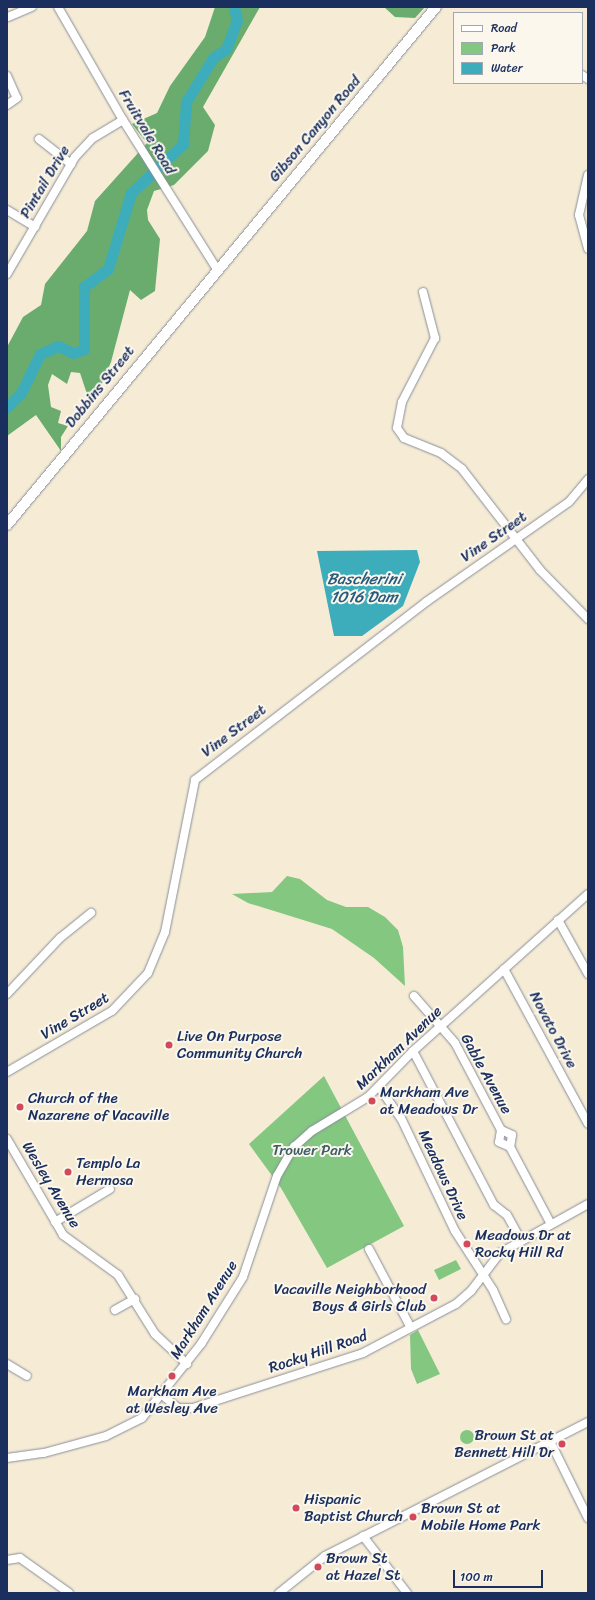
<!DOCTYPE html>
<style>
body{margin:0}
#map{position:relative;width:595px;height:1600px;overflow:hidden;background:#f6ecd6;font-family:Sriracha,sans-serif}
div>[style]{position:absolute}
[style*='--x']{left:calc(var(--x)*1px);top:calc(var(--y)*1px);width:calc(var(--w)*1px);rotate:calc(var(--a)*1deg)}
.green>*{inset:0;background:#83c780}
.round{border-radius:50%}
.forest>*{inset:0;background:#6aac6e}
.water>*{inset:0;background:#3dacbb}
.river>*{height:11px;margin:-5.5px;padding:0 5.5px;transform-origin:5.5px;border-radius:5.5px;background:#3dacbb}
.roads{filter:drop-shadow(0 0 1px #888e9a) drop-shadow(0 0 1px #888e9a)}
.minor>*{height:8px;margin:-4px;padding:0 4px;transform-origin:4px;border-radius:4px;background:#fff}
.major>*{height:10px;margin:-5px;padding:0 5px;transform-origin:5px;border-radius:5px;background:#fff}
.dots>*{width:11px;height:11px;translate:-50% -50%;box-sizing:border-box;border:2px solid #fbf7ec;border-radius:50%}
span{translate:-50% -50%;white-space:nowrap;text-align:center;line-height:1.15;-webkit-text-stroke:4px #fbf7ec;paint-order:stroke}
.street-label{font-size:15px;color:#1b2f5e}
.poi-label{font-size:15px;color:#1b2f5e}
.left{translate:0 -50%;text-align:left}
.right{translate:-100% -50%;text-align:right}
.park-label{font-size:15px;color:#3a5d68}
.water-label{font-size:16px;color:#275b7f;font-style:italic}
.frame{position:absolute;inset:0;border:8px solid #1b2f5e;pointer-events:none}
.legend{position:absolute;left:453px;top:12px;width:130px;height:72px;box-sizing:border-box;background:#fbf7ec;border:1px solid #a1a7b3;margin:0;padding:5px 7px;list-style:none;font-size:12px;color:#1b2f5e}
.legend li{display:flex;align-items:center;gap:8px;height:20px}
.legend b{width:20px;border:1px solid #a1a7b3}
.scale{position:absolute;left:453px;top:1570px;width:90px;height:18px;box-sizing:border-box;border:2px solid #1b2f5e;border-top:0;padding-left:5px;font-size:12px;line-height:14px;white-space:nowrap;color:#1b2f5e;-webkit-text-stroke:3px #fbf7ec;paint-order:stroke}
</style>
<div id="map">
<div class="green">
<i style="clip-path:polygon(287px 876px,300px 879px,327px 900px,346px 907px,368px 907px,385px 917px,398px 930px,403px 947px,405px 986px,374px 958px,332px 929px,248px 903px,232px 894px,272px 892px)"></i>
<i style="clip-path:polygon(324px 1076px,404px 1226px,327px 1268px,281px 1188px,249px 1144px)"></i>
<i style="clip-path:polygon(456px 1260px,461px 1269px,439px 1280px,434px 1270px)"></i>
<i style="clip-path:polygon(418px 1330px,440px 1374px,417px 1384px,411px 1369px,410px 1335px)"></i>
<i class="round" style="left:460px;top:1430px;width:14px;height:14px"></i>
</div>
<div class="forest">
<i style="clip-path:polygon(215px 7px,260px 7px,203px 107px,215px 125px,208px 151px,174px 185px,154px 191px,147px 210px,148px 220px,160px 239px,155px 291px,141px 300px,130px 290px,111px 362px,99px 390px,87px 394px,80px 373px,71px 372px,67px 384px,52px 374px,48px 385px,51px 407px,61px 411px,58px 423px,68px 426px,61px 437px,61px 451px,36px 415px,7px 436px,7px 347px,23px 317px,41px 305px,45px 284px,87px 231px,95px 201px,147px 143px,132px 124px,157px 113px,170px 86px,205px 37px)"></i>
<i style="clip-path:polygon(384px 7px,425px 7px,415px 18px,395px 17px)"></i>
</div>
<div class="water">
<i style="clip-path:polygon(417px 550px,420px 562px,403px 606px,362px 636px,334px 636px,317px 551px)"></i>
</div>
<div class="river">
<i style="--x:7;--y:407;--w:20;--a:-45"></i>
<i style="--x:21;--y:393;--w:43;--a:-64"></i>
<i style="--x:40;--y:354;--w:20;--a:-24"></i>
<i style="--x:58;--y:346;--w:17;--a:24"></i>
<i style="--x:74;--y:353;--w:11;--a:-22"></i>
<i style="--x:84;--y:349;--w:62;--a:-90"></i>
<i style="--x:84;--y:287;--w:30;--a:-37"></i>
<i style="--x:108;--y:269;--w:79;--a:-73.2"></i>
<i style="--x:131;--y:193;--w:71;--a:-43.3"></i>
<i style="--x:183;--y:144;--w:42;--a:-85.9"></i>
<i style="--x:186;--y:102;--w:52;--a:-58.5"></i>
<i style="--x:213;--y:58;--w:16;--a:-35"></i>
<i style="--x:226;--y:49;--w:30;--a:-69"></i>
<i style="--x:237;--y:21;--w:14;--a:-102"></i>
</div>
<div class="roads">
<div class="minor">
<i style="--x:58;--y:7;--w:130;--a:60.1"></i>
<i style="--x:123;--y:120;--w:176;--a:57.8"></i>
<i style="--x:8;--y:17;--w:26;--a:-23"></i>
<i style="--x:582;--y:75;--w:7;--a:34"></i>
<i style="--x:7;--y:76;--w:24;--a:66"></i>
<i style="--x:17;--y:98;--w:12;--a:145"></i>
<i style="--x:39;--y:139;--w:41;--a:38"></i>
<i style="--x:588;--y:175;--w:41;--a:102.7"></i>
<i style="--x:579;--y:215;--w:35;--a:75"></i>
<i style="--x:7;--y:210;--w:33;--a:31"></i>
<i style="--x:7;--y:274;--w:135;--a:-59.8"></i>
<i style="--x:75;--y:157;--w:26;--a:-47"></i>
<i style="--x:93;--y:138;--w:35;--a:-31"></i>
<i style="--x:423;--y:292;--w:48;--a:75.4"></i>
<i style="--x:435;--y:338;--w:72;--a:117.3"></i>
<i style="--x:402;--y:402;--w:26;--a:101"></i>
<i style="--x:397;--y:428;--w:12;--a:55"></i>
<i style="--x:404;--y:438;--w:40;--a:22"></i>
<i style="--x:441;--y:453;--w:26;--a:37"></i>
<i style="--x:462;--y:469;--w:128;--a:52.3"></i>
<i style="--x:540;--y:570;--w:69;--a:45.6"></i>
<i style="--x:558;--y:920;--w:62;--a:60.9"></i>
<i style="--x:504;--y:969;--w:176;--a:61.5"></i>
<i style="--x:7;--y:994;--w:77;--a:-46.6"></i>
<i style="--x:60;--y:938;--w:40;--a:-39"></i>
<i style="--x:414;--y:996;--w:62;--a:48.9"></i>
<i style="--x:455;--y:1043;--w:98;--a:62.1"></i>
<i style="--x:501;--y:1130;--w:12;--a:99"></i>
<i style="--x:499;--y:1142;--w:12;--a:24"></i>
<i style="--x:413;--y:1051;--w:174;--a:62.3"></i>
<i style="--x:494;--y:1205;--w:16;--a:38"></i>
<i style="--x:507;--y:1215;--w:29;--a:61"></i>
<i style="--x:7;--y:1072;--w:121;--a:-30.2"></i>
<i style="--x:112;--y:1011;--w:52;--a:-46.5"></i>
<i style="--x:148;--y:973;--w:44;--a:-67.5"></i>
<i style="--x:165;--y:932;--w:155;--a:-78.8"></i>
<i style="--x:195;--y:780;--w:292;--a:-37.6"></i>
<i style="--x:426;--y:602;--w:174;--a:-35"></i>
<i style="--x:569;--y:502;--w:30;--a:-50"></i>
<i style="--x:379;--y:1087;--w:38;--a:55"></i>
<i style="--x:401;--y:1118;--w:125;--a:64.5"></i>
<i style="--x:455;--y:1231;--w:70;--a:57.2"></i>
<i style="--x:493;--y:1290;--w:32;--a:66"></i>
<i style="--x:501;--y:1130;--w:12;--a:24"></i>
<i style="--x:512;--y:1135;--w:12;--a:99"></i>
<i style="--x:510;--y:1147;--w:87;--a:62"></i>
<i style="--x:7;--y:1139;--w:111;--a:59.7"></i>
<i style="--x:63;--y:1235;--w:68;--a:36"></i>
<i style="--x:118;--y:1275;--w:70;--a:57.9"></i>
<i style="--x:155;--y:1334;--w:44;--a:43.2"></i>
<i style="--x:55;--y:1222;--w:64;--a:-31"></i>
<i style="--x:369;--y:1249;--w:89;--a:62"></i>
<i style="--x:115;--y:1310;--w:23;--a:-29"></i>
<i style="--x:7;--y:1364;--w:23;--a:31"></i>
<i style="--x:162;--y:1395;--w:21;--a:39"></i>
<i style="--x:178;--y:1408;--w:15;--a:0"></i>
<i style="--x:193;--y:1408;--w:179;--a:-17.9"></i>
<i style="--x:363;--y:1353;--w:105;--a:-27.8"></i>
<i style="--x:456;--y:1304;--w:20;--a:-41"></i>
<i style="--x:471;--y:1291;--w:48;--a:-52.7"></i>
<i style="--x:500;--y:1253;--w:101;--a:-29.1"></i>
<i style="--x:550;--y:1441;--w:86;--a:63.7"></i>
<i style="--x:7;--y:1458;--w:37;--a:-8"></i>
<i style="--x:44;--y:1453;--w:64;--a:-15.3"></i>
<i style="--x:106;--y:1436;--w:40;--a:-26.6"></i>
<i style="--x:142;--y:1418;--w:95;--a:-51.4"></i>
<i style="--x:201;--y:1344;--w:79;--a:-57.9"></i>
<i style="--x:243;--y:1277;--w:107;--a:-71.4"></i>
<i style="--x:277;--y:1176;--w:34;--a:-60"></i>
<i style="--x:294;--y:1147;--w:24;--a:-42"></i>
<i style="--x:312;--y:1131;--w:66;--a:-31.3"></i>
<i style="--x:368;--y:1097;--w:64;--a:-45.6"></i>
<i style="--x:413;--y:1051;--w:235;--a:-41.9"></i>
<i style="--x:363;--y:1536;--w:72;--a:52.3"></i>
<i style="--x:7;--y:1560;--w:13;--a:-9"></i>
<i style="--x:20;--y:1558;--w:60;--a:35.5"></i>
<i style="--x:279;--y:1593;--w:59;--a:-38.8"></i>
<i style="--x:325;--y:1556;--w:295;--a:-27"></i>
</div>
<div class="major">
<i style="--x:7;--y:525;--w:673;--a:-50.37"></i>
</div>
</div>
<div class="dots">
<i style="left:169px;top:1045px;background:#d1495b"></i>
<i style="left:372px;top:1101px;background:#d1495b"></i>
<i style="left:20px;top:1107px;background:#d1495b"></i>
<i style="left:68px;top:1172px;background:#d1495b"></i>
<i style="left:467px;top:1244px;background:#d1495b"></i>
<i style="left:434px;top:1298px;background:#d1495b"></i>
<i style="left:172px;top:1376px;background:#d1495b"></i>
<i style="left:562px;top:1444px;background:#d1495b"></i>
<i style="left:296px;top:1508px;background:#d1495b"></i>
<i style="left:413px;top:1517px;background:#d1495b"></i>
<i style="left:318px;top:1567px;background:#d1495b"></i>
</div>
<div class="street-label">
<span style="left:315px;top:129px;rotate:-50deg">Gibson Canyon Road</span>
<span style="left:147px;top:132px;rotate:59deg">Fruitvale Road</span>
<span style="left:45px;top:182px;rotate:-59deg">Pintail Drive</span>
<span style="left:100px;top:387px;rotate:-51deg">Dobbins Street</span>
<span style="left:494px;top:537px;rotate:-35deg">Vine Street</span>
<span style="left:234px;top:731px;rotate:-37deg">Vine Street</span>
<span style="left:75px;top:1016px;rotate:-31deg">Vine Street</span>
<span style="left:553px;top:1030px;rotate:62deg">Novato Drive</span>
<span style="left:399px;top:1048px;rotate:-44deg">Markham Avenue</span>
<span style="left:486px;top:1074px;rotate:61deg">Gable Avenue</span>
<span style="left:443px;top:1175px;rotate:65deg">Meadows Drive</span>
<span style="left:51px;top:1185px;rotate:59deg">Wesley Avenue</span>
<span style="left:204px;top:1310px;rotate:-58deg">Markham Avenue</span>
<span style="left:318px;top:1352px;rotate:-19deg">Rocky Hill Road</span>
</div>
<div class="poi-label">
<span class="left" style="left:177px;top:1045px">Live On Purpose<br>Community Church</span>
<span class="left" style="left:380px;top:1101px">Markham Ave<br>at Meadows Dr</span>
<span class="left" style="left:28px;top:1107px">Church of the<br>Nazarene of Vacaville</span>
<span class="left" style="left:76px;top:1172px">Templo La<br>Hermosa</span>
<span class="left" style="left:475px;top:1244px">Meadows Dr at<br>Rocky Hill Rd</span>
<span class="right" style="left:426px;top:1298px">Vacaville Neighborhood<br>Boys &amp; Girls Club</span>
<span style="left:172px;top:1400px">Markham Ave<br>at Wesley Ave</span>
<span class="right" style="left:554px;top:1444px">Brown St at<br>Bennett Hill Dr</span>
<span class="left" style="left:304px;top:1508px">Hispanic<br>Baptist Church</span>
<span class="left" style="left:421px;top:1517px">Brown St at<br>Mobile Home Park</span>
<span class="left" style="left:326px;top:1567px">Brown St<br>at Hazel St</span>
</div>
<div class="park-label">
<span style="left:312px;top:1151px">Trower Park</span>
</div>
<div class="water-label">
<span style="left:364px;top:588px">Bascherini<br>1016 Dam</span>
</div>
<div class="frame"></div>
<ul class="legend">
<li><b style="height:5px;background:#fff"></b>Road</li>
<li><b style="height:11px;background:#83c780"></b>Park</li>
<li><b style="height:11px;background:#3dacbb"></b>Water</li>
</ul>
<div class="scale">100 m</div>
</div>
